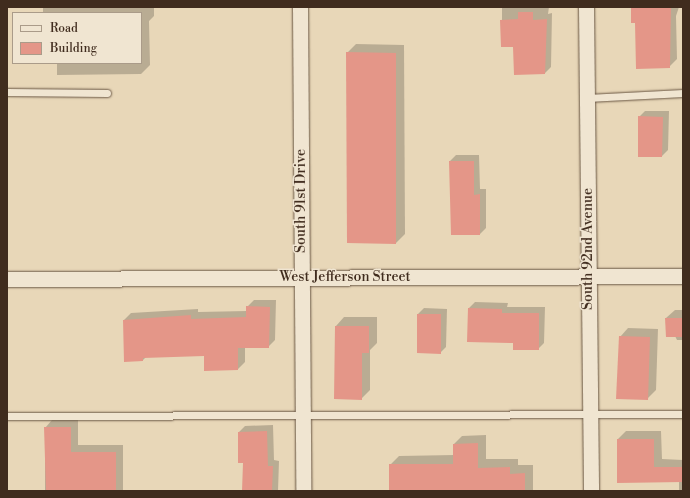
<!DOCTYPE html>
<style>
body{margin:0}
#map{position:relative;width:690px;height:498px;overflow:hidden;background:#e8d7b8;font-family:"Libre Bodoni",serif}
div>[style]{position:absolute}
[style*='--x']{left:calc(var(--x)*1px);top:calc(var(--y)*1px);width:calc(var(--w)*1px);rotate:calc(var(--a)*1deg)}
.shadow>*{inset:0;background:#0003}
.building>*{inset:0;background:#e49688}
.roads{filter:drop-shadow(0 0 1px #6a5744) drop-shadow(0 0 1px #6a5744)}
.service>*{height:7px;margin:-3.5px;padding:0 3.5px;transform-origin:3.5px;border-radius:3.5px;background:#f0e5d1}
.minor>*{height:15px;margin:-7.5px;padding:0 7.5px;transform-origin:7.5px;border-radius:7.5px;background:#f0e5d1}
span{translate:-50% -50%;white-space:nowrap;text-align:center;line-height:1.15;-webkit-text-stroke:3px #f0e5d1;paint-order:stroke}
.street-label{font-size:14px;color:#402c1e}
.frame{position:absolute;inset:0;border:8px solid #402c1e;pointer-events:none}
.legend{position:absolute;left:12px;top:12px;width:130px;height:52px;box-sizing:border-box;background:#f0e5d1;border:1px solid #aa9b89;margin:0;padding:5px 7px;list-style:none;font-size:12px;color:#402c1e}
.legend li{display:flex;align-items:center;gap:8px;height:20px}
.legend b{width:20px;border:1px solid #aa9b89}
</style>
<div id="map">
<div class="shadow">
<i style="clip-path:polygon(43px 7px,154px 7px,154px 16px,149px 21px,150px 65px,141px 74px,57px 75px,57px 63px,141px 63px,141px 13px,43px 13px)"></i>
<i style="clip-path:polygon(502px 7px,549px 7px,548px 14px,552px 13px,551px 67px,545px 73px,514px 46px,502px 46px)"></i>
<i style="clip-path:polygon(633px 7px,679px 7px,676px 16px,677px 59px,669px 67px,636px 22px)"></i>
<i style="clip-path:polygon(356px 44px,404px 45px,405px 234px,396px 243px,347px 53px)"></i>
<i style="clip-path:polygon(645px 111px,669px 111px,668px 150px,662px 156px,639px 117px)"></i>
<i style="clip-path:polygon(456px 155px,479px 155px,480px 189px,486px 189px,486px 228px,480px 234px,452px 234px,450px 161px)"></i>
<i style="clip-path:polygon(254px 300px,276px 300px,275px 340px,268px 347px,245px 347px,245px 362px,238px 369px,205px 355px,146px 357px,143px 360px,124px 320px,131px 313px,198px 309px,198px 312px,247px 311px,247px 307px)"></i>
<i style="clip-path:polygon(475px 302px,508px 303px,507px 307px,545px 307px,544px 343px,538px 349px,514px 342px,469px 308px)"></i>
<i style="clip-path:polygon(424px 308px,447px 309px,446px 347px,440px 353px,418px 314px)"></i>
<i style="clip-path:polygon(675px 310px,683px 310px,683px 340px,677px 340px,666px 318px)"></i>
<i style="clip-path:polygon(344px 317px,377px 317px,377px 343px,370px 350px,370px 390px,361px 399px,336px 326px)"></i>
<i style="clip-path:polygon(628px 328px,658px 329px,656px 390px,647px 399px,620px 337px)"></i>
<i style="clip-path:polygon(52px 420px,78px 420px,78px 445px,123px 445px,123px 491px,45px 491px,45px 428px)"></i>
<i style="clip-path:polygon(273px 425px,274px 460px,279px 461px,278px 491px,243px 491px,244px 462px,239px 462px,239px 432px,245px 426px)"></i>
<i style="clip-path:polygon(626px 431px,661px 431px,662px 459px,683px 460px,683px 491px,679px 491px,679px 481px,618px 482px,618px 439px)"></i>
<i style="clip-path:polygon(486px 435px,486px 459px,518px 459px,518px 465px,533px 465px,533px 491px,402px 491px,390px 465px,399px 456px,454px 455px,454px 444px,462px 436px)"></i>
</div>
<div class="building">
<i style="clip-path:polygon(631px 7px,671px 7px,670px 68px,636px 69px,635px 23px,631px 23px)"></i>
<i style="clip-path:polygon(518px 12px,533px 12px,533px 20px,547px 19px,545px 74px,514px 75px,513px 47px,501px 47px,500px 20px,518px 19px)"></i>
<i style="clip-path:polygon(346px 52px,396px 53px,396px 244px,347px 243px)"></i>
<i style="clip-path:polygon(638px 116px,663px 117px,662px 157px,638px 157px)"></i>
<i style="clip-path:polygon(449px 161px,474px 161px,474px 195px,480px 194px,480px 235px,451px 235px)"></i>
<i style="clip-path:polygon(246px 306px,270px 307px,269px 348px,238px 348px,238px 370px,204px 371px,204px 356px,143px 358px,143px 361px,124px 362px,123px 320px,191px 315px,191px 319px,246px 317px)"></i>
<i style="clip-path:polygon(468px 308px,502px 309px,502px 313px,539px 313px,539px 350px,513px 350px,513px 343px,467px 342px)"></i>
<i style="clip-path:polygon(417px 314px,441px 314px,441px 354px,417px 353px)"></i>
<i style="clip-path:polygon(665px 318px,683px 318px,683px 337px,666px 337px)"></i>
<i style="clip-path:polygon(335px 326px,369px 326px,369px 353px,362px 353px,362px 400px,334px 399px)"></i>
<i style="clip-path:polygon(619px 336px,650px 337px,648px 400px,616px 399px)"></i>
<i style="clip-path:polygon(44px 427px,71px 427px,71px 452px,116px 452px,116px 491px,46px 491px)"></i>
<i style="clip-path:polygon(267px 431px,268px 466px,273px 466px,272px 491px,242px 491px,243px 463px,238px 463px,238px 432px)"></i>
<i style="clip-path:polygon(617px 439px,654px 439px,654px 467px,683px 467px,683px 482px,617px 483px)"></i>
<i style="clip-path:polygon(478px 443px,478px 468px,510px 467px,510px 474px,525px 473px,525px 491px,389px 491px,389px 464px,453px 464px,453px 444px)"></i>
</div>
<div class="roads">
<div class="service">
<i style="--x:7;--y:92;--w:100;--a:0.6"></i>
<i style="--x:587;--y:98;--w:96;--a:-3"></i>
<i style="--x:7;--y:416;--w:676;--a:-0.17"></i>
</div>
<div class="minor">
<i style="--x:300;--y:7;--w:484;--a:89.6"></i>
<i style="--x:586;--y:7;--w:484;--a:89.4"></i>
<i style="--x:7;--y:279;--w:676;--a:-0.25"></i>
</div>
</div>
<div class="street-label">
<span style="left:301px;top:201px;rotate:-90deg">South 91st Drive</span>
<span style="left:588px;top:249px;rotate:-90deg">South 92nd Avenue</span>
<span style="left:345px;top:277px">West Jefferson Street</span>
</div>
<div class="frame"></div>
<ul class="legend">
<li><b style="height:5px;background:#f0e5d1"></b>Road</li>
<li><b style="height:11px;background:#e49688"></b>Building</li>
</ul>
</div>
